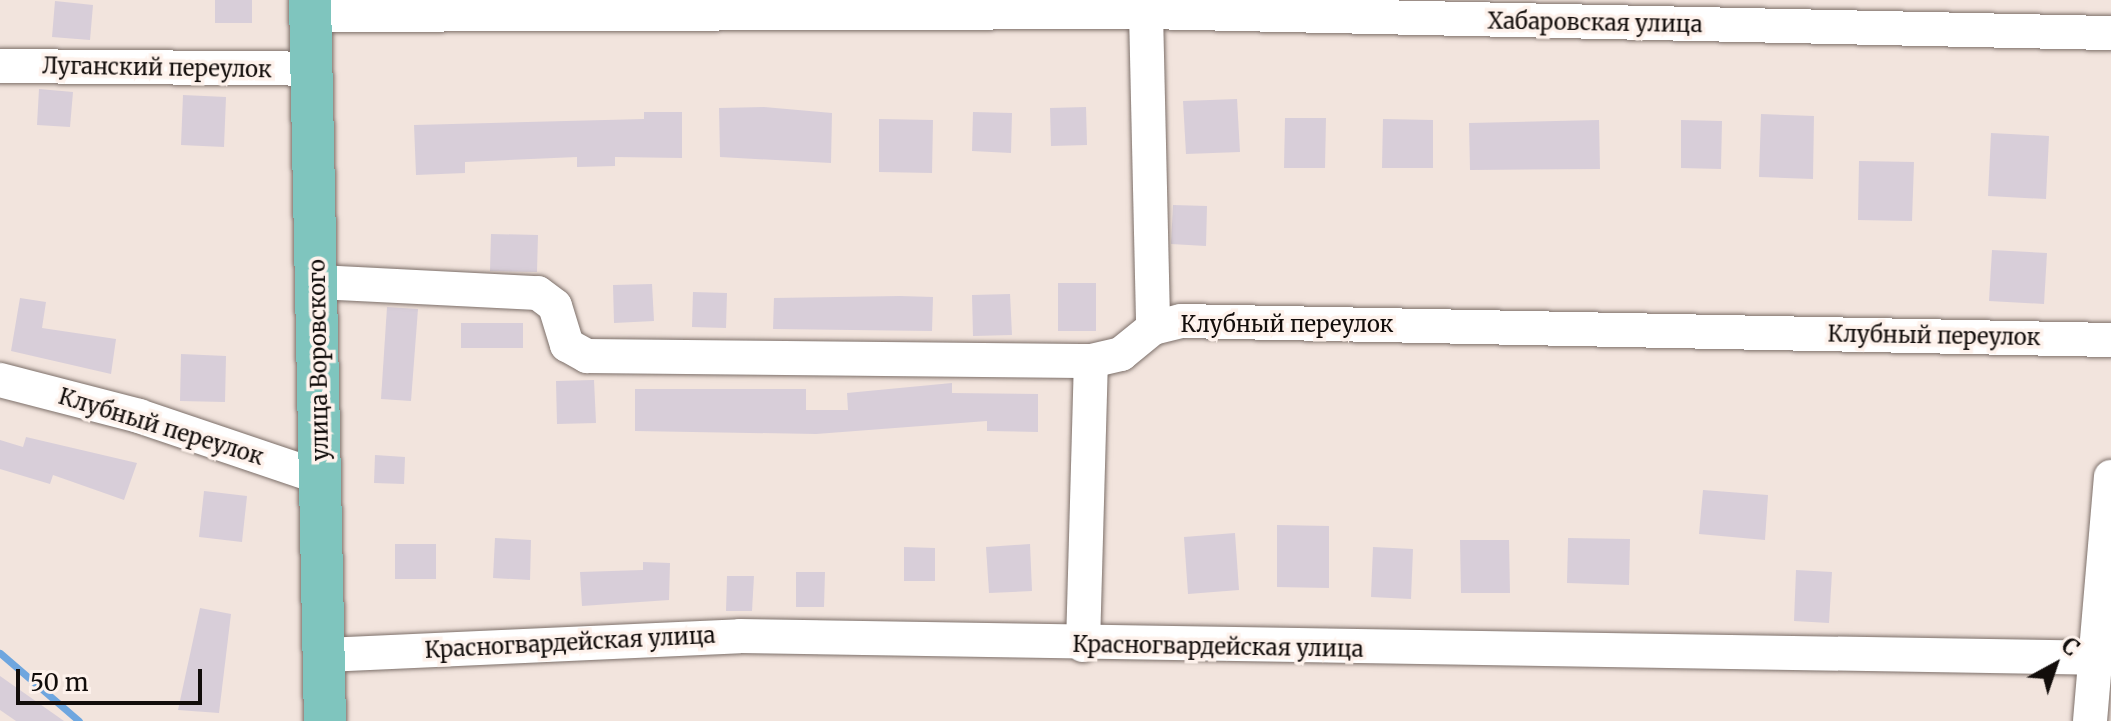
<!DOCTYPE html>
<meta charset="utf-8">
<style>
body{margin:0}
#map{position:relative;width:2111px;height:721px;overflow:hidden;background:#f2e4dd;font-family:Merriweather,serif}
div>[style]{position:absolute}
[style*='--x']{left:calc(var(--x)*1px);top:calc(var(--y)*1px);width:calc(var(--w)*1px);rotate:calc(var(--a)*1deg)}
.stream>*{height:7px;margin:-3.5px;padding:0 3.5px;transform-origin:3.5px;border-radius:3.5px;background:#6ea6df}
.building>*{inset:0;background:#d8ced9}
.roads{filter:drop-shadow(0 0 2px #7c6f69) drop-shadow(0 0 2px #7c6f69)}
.minor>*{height:34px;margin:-17px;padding:0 17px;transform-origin:17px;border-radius:17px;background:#fff}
.major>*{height:42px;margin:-21px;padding:0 21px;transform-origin:21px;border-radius:21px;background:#7fc5be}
span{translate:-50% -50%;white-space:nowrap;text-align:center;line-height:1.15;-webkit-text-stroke:7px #fef2ec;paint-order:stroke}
.street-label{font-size:22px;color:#120d0b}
.north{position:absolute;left:2015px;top:625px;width:80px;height:80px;-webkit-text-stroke:6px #fef2ec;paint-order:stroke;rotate:40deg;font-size:22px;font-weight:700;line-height:32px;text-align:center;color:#120d0b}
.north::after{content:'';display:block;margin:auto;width:28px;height:36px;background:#120d0b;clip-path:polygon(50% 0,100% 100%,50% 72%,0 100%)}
.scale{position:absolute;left:16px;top:669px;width:186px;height:36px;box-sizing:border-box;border:4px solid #120d0b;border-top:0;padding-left:10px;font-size:24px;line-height:28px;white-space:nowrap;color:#120d0b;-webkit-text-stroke:6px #fef2ec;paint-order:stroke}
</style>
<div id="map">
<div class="stream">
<i style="--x:0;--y:653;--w:104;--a:40.7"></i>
</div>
<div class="building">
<i style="clip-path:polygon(215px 0,252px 0,252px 23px,215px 23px)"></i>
<i style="clip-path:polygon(55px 1px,93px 5px,90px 40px,52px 37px)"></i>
<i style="clip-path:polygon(39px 89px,73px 92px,70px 127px,37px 125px)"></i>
<i style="clip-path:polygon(183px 95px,226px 97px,224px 147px,181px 145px)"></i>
<i style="clip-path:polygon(1237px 99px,1240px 152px,1186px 154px,1183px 101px)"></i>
<i style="clip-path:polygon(764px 107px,832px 113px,831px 163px,720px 157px,719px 108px)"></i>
<i style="clip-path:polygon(1086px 107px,1087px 145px,1051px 146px,1050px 108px)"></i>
<i style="clip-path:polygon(644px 112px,682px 112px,682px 158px,615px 157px,615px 166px,577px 167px,577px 157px,465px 162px,465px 173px,416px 175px,414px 125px,644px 119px)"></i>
<i style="clip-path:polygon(973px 112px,1012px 113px,1011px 153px,972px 151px)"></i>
<i style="clip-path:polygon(1761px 114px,1814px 116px,1813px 179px,1759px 177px)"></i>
<i style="clip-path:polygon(1285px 118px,1326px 118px,1325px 168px,1284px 168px)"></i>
<i style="clip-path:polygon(879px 119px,933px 120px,932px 173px,879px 172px)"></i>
<i style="clip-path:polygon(1383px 119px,1433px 120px,1433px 168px,1382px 168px)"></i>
<i style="clip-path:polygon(1599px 120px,1600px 169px,1470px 170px,1469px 123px)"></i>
<i style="clip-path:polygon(1681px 120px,1722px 121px,1721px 169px,1681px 168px)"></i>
<i style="clip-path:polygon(1991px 133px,2049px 136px,2046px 199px,1988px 196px)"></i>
<i style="clip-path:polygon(1859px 161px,1914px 162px,1912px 221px,1858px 220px)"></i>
<i style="clip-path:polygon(1173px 205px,1207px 206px,1206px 246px,1171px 244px)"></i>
<i style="clip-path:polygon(491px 234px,538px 235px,537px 272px,490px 271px)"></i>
<i style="clip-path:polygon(1992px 250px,2047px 253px,2044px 304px,1989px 301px)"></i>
<i style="clip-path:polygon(1058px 283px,1096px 283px,1096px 331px,1058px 331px)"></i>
<i style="clip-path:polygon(652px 284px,654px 321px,614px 323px,613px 285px)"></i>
<i style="clip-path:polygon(693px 292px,727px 293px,726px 328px,692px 327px)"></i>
<i style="clip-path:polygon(1010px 294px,1012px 335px,973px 336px,972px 295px)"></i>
<i style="clip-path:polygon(900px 296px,933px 297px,932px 331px,773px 329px,774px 298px)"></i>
<i style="clip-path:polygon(20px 298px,46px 302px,42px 328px,116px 339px,111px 374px,11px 351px)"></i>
<i style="clip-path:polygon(387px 307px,418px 309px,411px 401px,381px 399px)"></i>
<i style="clip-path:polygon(461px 323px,523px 323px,523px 348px,461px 348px)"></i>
<i style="clip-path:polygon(181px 354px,226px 356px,225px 402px,180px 401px)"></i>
<i style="clip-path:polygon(594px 380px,596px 423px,557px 424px,556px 381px)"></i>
<i style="clip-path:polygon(952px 383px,952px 393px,1038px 394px,1038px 432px,987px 431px,987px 421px,816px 434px,635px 431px,635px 389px,806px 389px,806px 410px,848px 410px,847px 393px)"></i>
<i style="clip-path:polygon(26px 437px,137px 463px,124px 500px,53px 475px,50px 484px,0 469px,0 440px,23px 447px)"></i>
<i style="clip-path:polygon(375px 455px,405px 457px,404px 484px,374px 483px)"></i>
<i style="clip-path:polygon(1703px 490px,1768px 495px,1765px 540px,1699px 534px)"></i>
<i style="clip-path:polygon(204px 491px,247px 496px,242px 542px,199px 537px)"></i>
<i style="clip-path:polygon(1277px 525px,1329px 526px,1329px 588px,1277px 587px)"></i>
<i style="clip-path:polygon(1235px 533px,1239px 590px,1188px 594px,1184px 537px)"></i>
<i style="clip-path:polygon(495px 538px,531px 540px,530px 580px,493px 578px)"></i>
<i style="clip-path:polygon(1568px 538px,1630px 539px,1629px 585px,1567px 583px)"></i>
<i style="clip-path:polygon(1460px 540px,1509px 540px,1510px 593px,1461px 593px)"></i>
<i style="clip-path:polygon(395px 544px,436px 544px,436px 579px,395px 579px)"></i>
<i style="clip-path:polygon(1030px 544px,1032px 591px,989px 593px,986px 547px)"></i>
<i style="clip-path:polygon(904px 547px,935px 548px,935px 581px,904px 581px)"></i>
<i style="clip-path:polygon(1373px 547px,1413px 549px,1411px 599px,1371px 597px)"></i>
<i style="clip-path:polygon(643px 562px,670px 563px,669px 600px,582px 606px,580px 572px,643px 570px)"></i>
<i style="clip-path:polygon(1796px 570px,1832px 572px,1829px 623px,1794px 621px)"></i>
<i style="clip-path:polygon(796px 572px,825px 572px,824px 607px,796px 607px)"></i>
<i style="clip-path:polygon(727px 576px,754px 576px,752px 611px,726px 611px)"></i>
<i style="clip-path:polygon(200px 608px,231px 614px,219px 713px,178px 710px)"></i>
<i style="clip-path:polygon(0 676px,64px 721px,16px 721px,0 710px)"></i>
</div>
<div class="roads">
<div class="minor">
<i style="--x:1146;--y:12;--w:316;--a:88.7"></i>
<i style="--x:311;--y:15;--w:835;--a:-0.21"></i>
<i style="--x:1146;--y:12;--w:965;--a:1.25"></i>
<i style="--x:0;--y:66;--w:314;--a:0.5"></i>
<i style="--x:318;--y:282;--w:220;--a:2.9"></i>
<i style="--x:538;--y:293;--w:21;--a:37"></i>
<i style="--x:555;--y:306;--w:41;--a:72.9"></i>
<i style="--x:567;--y:345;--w:23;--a:29"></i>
<i style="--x:587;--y:356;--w:504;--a:0.57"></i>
<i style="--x:1091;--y:361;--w:31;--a:-13"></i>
<i style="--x:1121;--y:354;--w:41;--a:-39.1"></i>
<i style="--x:1153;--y:328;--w:29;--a:-14"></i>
<i style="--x:1181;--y:321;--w:930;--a:1.17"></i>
<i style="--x:0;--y:380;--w:144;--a:14.5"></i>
<i style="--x:139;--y:416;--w:193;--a:18.7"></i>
<i style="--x:1083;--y:645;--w:284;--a:-88.4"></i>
<i style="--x:325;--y:655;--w:415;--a:-2.6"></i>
<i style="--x:740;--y:636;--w:1371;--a:0.92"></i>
<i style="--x:2090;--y:721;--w:245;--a:-85.1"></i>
</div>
<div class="major">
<i style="--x:310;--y:0;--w:721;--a:88.81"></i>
</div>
</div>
<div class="street-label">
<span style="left:1595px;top:23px;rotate:1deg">Хабаровская улица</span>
<span style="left:157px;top:68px;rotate:1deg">Луганский переулок</span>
<span style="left:1287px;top:325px">Клубный переулок</span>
<span style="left:1934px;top:336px;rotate:1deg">Клубный переулок</span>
<span style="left:319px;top:360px;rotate:-91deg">улица Воровского</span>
<span style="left:161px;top:427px;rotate:17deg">Клубный переулок</span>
<span style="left:570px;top:643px;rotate:-3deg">Красногвардейская улица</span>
<span style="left:1218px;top:647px;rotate:1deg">Красногвардейская улица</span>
</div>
<div class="north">С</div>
<div class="scale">50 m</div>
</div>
